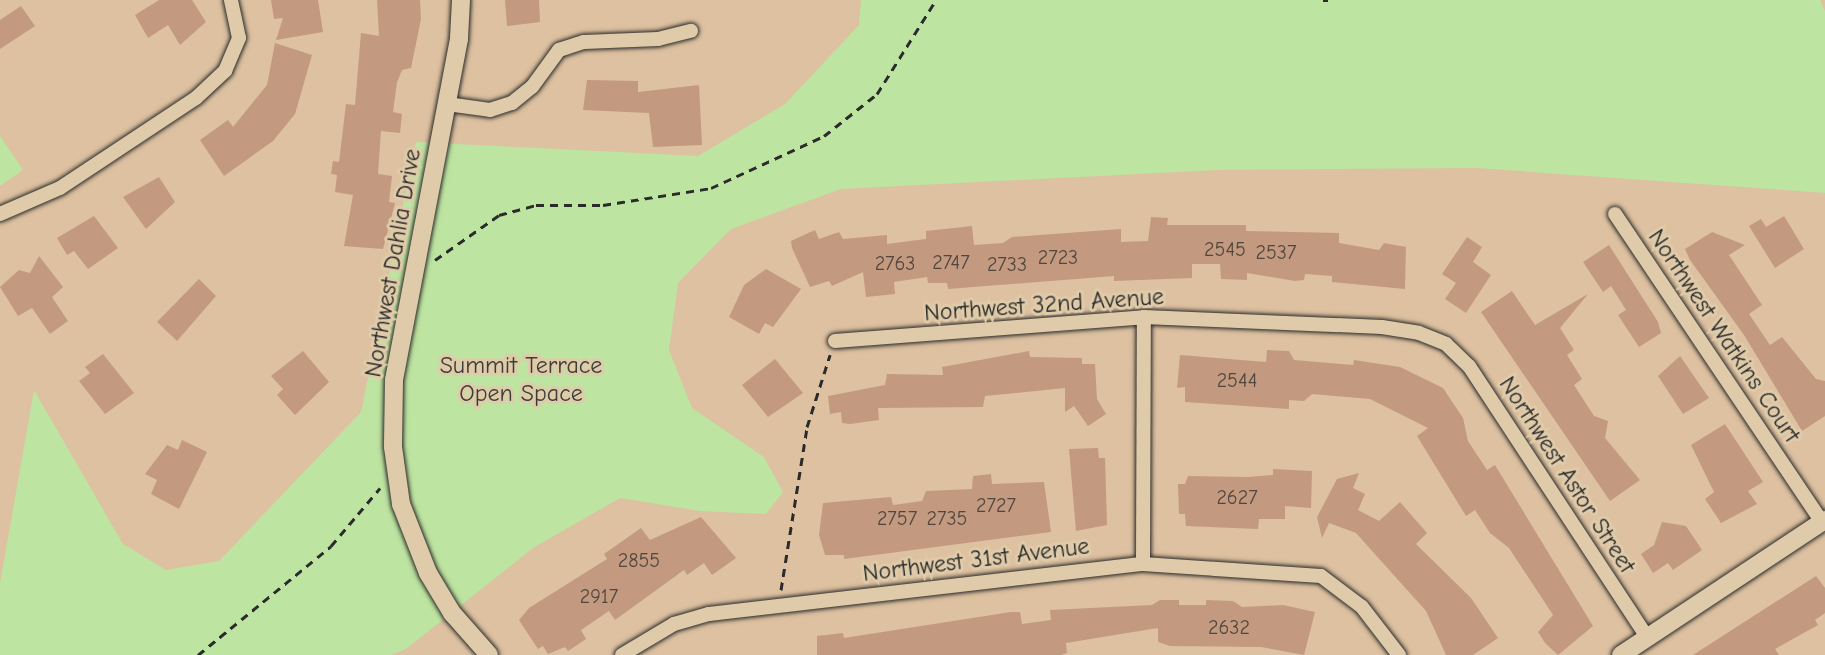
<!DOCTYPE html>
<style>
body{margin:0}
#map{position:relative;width:1825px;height:655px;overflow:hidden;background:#ddc1a0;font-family:"Comic Neue",sans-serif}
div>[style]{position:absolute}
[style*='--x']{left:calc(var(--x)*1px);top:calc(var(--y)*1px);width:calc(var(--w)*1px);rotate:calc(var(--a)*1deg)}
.green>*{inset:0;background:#bde4a0}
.building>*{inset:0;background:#c39a7f}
.path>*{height:3px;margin-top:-1.5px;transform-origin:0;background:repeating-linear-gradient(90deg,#2b2b2b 0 8px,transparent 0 14px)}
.roads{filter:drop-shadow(0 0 2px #2b2b2b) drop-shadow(0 0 2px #2b2b2b)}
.minor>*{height:14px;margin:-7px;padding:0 7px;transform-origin:7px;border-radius:7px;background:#dfcba9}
.tertiary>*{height:18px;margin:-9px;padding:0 9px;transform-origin:9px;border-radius:9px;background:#dfcba9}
span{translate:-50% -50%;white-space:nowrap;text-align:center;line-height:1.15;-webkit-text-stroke:6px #dfcba9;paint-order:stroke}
.number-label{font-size:20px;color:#514740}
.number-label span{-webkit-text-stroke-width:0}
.street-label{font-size:24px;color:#2b2b2b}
.park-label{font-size:24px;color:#3a3e37}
</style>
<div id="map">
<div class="green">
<i style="clip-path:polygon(861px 0,1820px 0,1825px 11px,1825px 193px,1477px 168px,1217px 170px,841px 189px,731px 229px,678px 283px,669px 350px,692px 408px,764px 457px,783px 492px,766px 514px,700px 511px,620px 498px,533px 548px,406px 649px,391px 655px,0 655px,0 583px,34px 390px,123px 544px,166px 570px,219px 561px,361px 412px,416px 142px,698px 156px,785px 104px,859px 25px)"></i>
<i style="clip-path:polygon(0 136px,23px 170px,0 186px)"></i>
</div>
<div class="building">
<i style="clip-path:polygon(159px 0,192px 0,206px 22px,180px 45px,168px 25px,148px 38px,135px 15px)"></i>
<i style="clip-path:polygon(271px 0,318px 0,323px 32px,276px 40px,283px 18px,274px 19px)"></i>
<i style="clip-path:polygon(377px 0,420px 0,421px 19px,411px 68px,402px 70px,397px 82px,393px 112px,402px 114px,400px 133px,381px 131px,378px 174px,392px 176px,389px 202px,395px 203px,383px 249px,344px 246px,353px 195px,335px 192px,337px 175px,331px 174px,333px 161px,339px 162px,346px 104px,355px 105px,361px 33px,379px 36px)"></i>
<i style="clip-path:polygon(505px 0,539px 0,540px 22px,507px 26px)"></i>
<i style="clip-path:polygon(21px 6px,35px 26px,0 49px,0 20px)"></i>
<i style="clip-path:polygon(275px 43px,312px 55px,295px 114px,273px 141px,224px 176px,200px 140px,228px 120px,233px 127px,267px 85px)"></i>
<i style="clip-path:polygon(587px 80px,638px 81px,638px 92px,699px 85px,702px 145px,653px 147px,649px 113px,583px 110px)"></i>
<i style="clip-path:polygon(159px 177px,175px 202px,146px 229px,123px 197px)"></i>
<i style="clip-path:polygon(94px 216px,118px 248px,88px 269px,74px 251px,67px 255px,57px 238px)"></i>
<i style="clip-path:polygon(1784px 216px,1804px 249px,1775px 268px,1749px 226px,1761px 219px,1766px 227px)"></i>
<i style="clip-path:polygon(1151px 217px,1168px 218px,1167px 225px,1246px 225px,1246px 231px,1339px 233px,1339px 243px,1379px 250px,1384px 243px,1406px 247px,1405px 289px,1332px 282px,1332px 276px,1305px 274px,1304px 280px,1295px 281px,1247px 273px,1247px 280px,1221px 279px,1220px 264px,1192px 264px,1192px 278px,1114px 281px,1114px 276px,948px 289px,947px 283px,928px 283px,927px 277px,894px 282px,895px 294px,866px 297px,863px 272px,832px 286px,829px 281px,810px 287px,792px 248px,791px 241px,815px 230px,819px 239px,839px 232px,843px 239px,887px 235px,887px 244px,926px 239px,926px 231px,972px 226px,974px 245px,1003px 243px,1012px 237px,1121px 229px,1121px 242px,1148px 241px)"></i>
<i style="clip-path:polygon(1712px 232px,1745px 245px,1729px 255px,1762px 305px,1749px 314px,1770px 345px,1782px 337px,1816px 379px,1825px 381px,1825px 416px,1802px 431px,1744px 335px,1690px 260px,1685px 249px)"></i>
<i style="clip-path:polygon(1467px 237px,1482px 247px,1473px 262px,1491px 275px,1466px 313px,1445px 299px,1456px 283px,1442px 274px)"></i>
<i style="clip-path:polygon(1609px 245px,1658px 322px,1661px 333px,1639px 347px,1618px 315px,1626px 310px,1611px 286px,1603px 292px,1583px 262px)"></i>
<i style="clip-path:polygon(39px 256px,63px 287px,52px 297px,68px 321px,50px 334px,32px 308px,18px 316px,0 287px,19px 270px,30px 273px)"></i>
<i style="clip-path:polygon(766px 269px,801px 289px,773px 327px,765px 323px,759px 334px,729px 317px,744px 285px)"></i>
<i style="clip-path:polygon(199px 279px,216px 296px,177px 341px,157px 322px)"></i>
<i style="clip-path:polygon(1512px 291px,1535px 325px,1588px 294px,1560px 328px,1574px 350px,1567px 355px,1582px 379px,1574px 385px,1594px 416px,1608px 421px,1605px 438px,1640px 480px,1610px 501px,1481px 312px)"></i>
<i style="clip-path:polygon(1267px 350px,1289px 351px,1294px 360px,1353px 365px,1354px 360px,1400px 367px,1443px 388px,1463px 418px,1468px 441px,1487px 470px,1495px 465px,1593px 626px,1558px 655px,1545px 643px,1538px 632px,1553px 615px,1509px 548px,1490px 533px,1475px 510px,1466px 516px,1417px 436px,1428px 428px,1370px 399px,1312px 394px,1304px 401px,1289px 400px,1289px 409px,1185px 402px,1185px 387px,1177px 388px,1180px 355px,1266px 362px)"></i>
<i style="clip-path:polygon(303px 351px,329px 382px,295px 415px,277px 395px,283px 389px,271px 376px)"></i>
<i style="clip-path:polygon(1029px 351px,1030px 357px,1082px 358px,1082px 364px,1095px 364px,1097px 399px,1106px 414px,1088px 426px,1074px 406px,1065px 412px,1065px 388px,985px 396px,983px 407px,878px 408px,879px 420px,850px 424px,842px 423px,841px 412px,830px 414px,828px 396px,885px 385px,887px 374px,943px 375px,942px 367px)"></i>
<i style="clip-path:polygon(103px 354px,134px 393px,105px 414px,79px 381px,90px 373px,85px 367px)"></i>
<i style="clip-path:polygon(1680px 356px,1709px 398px,1683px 414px,1658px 376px)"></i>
<i style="clip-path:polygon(775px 359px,803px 393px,768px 417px,742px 385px)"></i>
<i style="clip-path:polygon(1725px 424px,1763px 482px,1748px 491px,1757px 504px,1721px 523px,1705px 499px,1714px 492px,1691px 445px)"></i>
<i style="clip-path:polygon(182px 440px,207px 452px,179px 509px,151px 494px,157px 480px,145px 474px,167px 445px,178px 450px)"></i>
<i style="clip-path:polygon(1098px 448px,1099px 458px,1105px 458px,1107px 525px,1076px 531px,1069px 449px)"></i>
<i style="clip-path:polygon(1273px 469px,1312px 471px,1311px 508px,1285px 506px,1285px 519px,1259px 519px,1258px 529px,1186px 526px,1185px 514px,1179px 514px,1178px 484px,1185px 484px,1188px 476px,1248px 477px,1273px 475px)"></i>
<i style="clip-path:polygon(1359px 473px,1353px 488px,1365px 494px,1358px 510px,1379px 521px,1400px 502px,1427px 533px,1416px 544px,1471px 598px,1498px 638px,1473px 655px,1446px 655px,1426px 611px,1356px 533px,1329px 523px,1322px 538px,1317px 517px,1337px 479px)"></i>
<i style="clip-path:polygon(991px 474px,992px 484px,1044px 482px,1051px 532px,844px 559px,844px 555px,825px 555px,819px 535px,823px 503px,891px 497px,893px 505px,922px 501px,926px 491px,972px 489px,973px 476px)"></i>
<i style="clip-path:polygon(701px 517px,736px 558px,712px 575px,704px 563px,687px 575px,684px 570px,615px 620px,609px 611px,581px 630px,586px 639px,568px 651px,565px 647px,548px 654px,543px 646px,538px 649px,519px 620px,529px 608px,607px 559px,604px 554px,641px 528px,650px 540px)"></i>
<i style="clip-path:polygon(1662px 522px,1686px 526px,1702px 550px,1673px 570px,1668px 563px,1653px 573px,1641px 554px,1654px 545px)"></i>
<i style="clip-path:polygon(1816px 576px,1825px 588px,1825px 613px,1815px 620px,1818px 625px,1775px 649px,1779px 655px,1693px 655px)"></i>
<i style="clip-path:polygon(1160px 600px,1179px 600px,1179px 605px,1206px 605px,1206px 600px,1233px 601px,1242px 607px,1283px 605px,1315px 612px,1304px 655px,1261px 647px,1170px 646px,1158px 642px,1158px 628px,1066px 643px,1067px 653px,1061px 655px,817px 655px,817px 636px,843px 633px,844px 638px,1011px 612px,1020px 612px,1022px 624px,1051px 620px,1050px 610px,1152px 605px)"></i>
</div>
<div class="path">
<i style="--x:1323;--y:0;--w:5;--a:0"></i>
<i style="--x:435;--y:260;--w:78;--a:-35.1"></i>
<i style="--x:499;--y:215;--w:38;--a:-15"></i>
<i style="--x:536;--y:205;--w:67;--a:0"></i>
<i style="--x:603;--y:205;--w:109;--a:-8.9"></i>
<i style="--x:711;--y:188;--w:124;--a:-24.7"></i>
<i style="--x:824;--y:136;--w:68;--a:-38.4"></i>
<i style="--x:877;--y:94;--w:111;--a:-57.9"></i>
<i style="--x:781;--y:590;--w:165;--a:-80.9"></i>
<i style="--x:807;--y:427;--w:76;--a:-72.3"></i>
<i style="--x:198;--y:655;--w:172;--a:-39.3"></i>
<i style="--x:331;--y:546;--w:76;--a:-49.8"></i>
</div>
<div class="roads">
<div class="minor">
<i style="--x:447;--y:104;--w:43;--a:7.9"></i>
<i style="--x:490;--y:110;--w:23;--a:-18"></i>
<i style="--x:512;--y:103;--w:26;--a:-39"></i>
<i style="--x:532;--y:87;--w:46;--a:-53.9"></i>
<i style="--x:559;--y:50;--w:26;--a:-18"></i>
<i style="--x:584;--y:42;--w:74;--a:-2.3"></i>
<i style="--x:658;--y:39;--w:34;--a:-14"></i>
<i style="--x:0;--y:214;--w:65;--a:-23.4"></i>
<i style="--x:60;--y:188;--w:163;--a:-33.5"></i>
<i style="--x:196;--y:98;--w:40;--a:-43"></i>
<i style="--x:225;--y:71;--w:36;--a:-67"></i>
<i style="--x:239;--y:38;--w:39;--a:-102"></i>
<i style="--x:1615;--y:214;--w:371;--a:56.1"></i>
<i style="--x:835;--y:341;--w:310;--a:-4.4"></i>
<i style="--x:1144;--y:317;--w:238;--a:2.4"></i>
<i style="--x:1382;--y:327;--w:37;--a:9"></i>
<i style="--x:1419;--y:333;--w:29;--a:22"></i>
<i style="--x:1446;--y:344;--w:32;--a:44"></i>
<i style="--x:1469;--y:366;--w:322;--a:56.7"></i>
<i style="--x:1143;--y:564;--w:247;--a:-89.8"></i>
<i style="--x:622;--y:655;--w:61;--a:-30.8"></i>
<i style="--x:674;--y:624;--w:36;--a:-16"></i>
<i style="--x:709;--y:614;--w:437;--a:-6.6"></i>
<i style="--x:1143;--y:564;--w:178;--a:3.9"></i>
<i style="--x:1321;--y:576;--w:51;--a:37.1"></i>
<i style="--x:1362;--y:607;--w:61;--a:52.4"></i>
</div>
<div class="tertiary">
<i style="--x:461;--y:0;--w:39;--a:93"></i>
<i style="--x:459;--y:39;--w:347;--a:100.8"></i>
<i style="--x:394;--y:380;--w:67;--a:90.9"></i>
<i style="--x:393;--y:447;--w:58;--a:82"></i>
<i style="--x:401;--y:504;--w:74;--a:68.6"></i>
<i style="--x:428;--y:573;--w:47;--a:59"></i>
<i style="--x:452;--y:613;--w:56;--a:48.6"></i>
<i style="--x:1621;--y:655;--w:245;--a:-33.5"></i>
</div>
</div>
<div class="number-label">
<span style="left:1225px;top:249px">2545</span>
<span style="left:1276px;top:252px">2537</span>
<span style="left:1058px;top:257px">2723</span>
<span style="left:951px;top:262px">2747</span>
<span style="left:895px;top:263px">2763</span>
<span style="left:1007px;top:264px">2733</span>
<span style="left:1237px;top:380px">2544</span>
<span style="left:1237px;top:497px">2627</span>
<span style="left:996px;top:505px">2727</span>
<span style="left:897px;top:518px">2757</span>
<span style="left:947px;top:518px">2735</span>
<span style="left:639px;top:560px">2855</span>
<span style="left:599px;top:596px">2917</span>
<span style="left:1229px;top:627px">2632</span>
</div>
<div class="street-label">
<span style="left:393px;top:263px;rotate:-80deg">Northwest Dahlia Drive</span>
<span style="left:1044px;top:305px;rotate:-4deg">Northwest 32nd Avenue</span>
<span style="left:1724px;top:336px;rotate:56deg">Northwest Watkins Court</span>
<span style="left:1567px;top:475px;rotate:57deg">Northwest Astor Street</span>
<span style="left:976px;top:560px;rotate:-7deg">Northwest 31st Avenue</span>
</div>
<div class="park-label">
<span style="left:521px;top:380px">Summit Terrace<br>Open Space</span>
</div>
</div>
